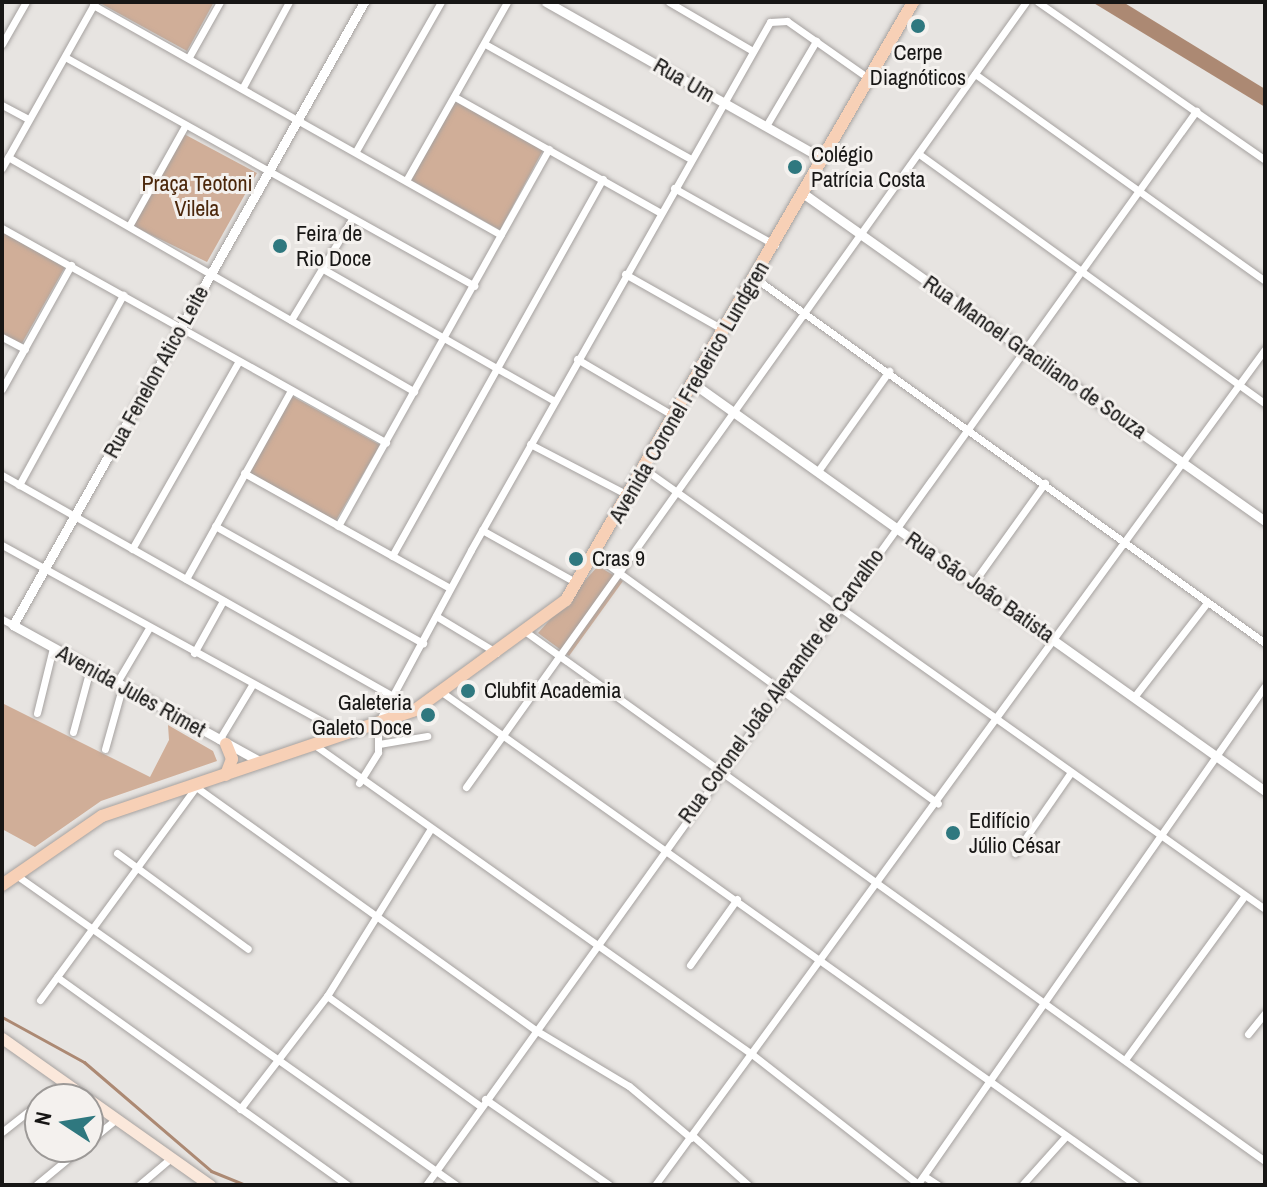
<!DOCTYPE html>
<meta charset="utf-8">
<style>
body{margin:0}
#map{position:relative;width:1267px;height:1187px;overflow:hidden;background:#e7e4e1;font-family:"Archivo Narrow",sans-serif}
div>[style]{position:absolute}
[style*='--x']{left:calc(var(--x)*1px);top:calc(var(--y)*1px);width:calc(var(--w)*1px);rotate:calc(var(--a)*1deg)}
.green>*{inset:0;background:#d0ae98}
.water>*{inset:0;background:#ac8973}
.stream>*{height:3px;margin:-1.5px;padding:0 1.5px;transform-origin:1.5px;border-radius:1.5px;background:#ac8973}
.roads{filter:drop-shadow(0 0 2px #a6a2a0) drop-shadow(0 0 2px #a6a2a0)}
.minor>*{height:7px;margin:-3.5px;padding:0 3.5px;transform-origin:3.5px;border-radius:3.5px;background:#fff}
.tertiary>*{height:9px;margin:-4.5px;padding:0 4.5px;transform-origin:4.5px;border-radius:4.5px;background:#fff}
.secondary>*{height:11px;margin:-5.5px;padding:0 5.5px;transform-origin:5.5px;border-radius:5.5px;background:#fbe8db}
.primary>*{height:12px;margin:-6px;padding:0 6px;transform-origin:6px;border-radius:6px;background:#f7d0b6}
.dots>*{width:22px;height:22px;translate:-50% -50%;box-sizing:border-box;border:4px solid #f4f1ee;border-radius:50%}
span{translate:-50% -50%;white-space:nowrap;text-align:center;line-height:1.15;-webkit-text-stroke:6px #f4f1ee;paint-order:stroke}
.poi-label{font-size:22px;color:#171615}
.left{translate:0 -50%;text-align:left}
.right{translate:-100% -50%;text-align:right}
.street-label{font-size:22px;color:#171615}
.park-label{font-size:22px;color:#4b270b}
.frame{position:absolute;inset:0;border:4px solid #171615;pointer-events:none}
.north{position:absolute;left:24px;top:1083px;width:80px;height:80px;box-sizing:border-box;background:#f4f1ee;border:2px solid #9c9997;border-radius:50%;rotate:282deg;font-size:22px;font-weight:700;line-height:32px;text-align:center;color:#171615}
.north::after{content:'';display:block;margin:auto;width:28px;height:36px;background:#2f787f;clip-path:polygon(50% 0,100% 100%,50% 72%,0 100%)}
</style>
<div id="map">
<div class="green">
<i style="clip-path:polygon(98px 2px,214px 2px,187px 51px)"></i>
<i style="clip-path:polygon(453px 100px,543px 150px,500px 230px,409px 179px)"></i>
<i style="clip-path:polygon(184px 134px,257px 173px,207px 262px,133px 226px)"></i>
<i style="clip-path:polygon(2px 232px,65px 267px,21px 345px,2px 334px)"></i>
<i style="clip-path:polygon(290px 395px,380px 445px,335px 522px,246px 472px)"></i>
<i style="clip-path:polygon(598px 566px,623px 581px,569px 656px,538px 633px)"></i>
<i style="clip-path:polygon(2px 703px,150px 777px,169px 740px,168px 725px,213px 751px,217px 761px,101px 801px,35px 847px,2px 829px)"></i>
</div>
<div class="water">
<i style="clip-path:polygon(1092px 2px,1123px 2px,1265px 89px,1265px 107px)"></i>
</div>
<div class="stream">
<i style="--x:2;--y:1017;--w:94;--a:28.8"></i>
<i style="--x:84;--y:1062;--w:167;--a:40.6"></i>
<i style="--x:211;--y:1171;--w:37;--a:22"></i>
</div>
<div class="roads">
<div class="minor">
<i style="--x:669;--y:2;--w:97;--a:30.3"></i>
<i style="--x:1038;--y:2;--w:277;--a:34.8"></i>
<i style="--x:93;--y:5;--w:468;--a:29.4"></i>
<i style="--x:2;--y:44;--w:48;--a:-60.3"></i>
<i style="--x:485;--y:44;--w:234;--a:29.2"></i>
<i style="--x:65;--y:57;--w:469;--a:29.2"></i>
<i style="--x:189;--y:57;--w:63;--a:-60.6"></i>
<i style="--x:975;--y:74;--w:356;--a:35.5"></i>
<i style="--x:243;--y:87;--w:97;--a:-61.6"></i>
<i style="--x:455;--y:97;--w:234;--a:29.4"></i>
<i style="--x:2;--y:105;--w:30;--a:28"></i>
<i style="--x:766;--y:126;--w:99;--a:-59.5"></i>
<i style="--x:356;--y:151;--w:172;--a:-60.3"></i>
<i style="--x:919;--y:154;--w:427;--a:35.8"></i>
<i style="--x:8;--y:157;--w:469;--a:30"></i>
<i style="--x:2;--y:168;--w:190;--a:-60.7"></i>
<i style="--x:407;--y:179;--w:203;--a:-60.5"></i>
<i style="--x:674;--y:188;--w:116;--a:29.4"></i>
<i style="--x:129;--y:226;--w:115;--a:-60.8"></i>
<i style="--x:2;--y:228;--w:440;--a:29.2"></i>
<i style="--x:323;--y:269;--w:265;--a:29.7"></i>
<i style="--x:625;--y:274;--w:114;--a:29.5"></i>
<i style="--x:755;--y:278;--w:627;--a:35.59"></i>
<i style="--x:291;--y:320;--w:118;--a:-58.9"></i>
<i style="--x:2;--y:337;--w:26;--a:28"></i>
<i style="--x:577;--y:359;--w:113;--a:30.4"></i>
<i style="--x:2;--y:389;--w:142;--a:-60.9"></i>
<i style="--x:530;--y:444;--w:110;--a:27.5"></i>
<i style="--x:643;--y:468;--w:762;--a:35.34"></i>
<i style="--x:818;--y:471;--w:123;--a:-54.6"></i>
<i style="--x:244;--y:473;--w:236;--a:29.2"></i>
<i style="--x:2;--y:475;--w:449;--a:29.5"></i>
<i style="--x:19;--y:485;--w:217;--a:-61.3"></i>
<i style="--x:215;--y:526;--w:239;--a:29.4"></i>
<i style="--x:338;--y:526;--w:432;--a:-60.8"></i>
<i style="--x:482;--y:530;--w:109;--a:29.2"></i>
<i style="--x:2;--y:545;--w:390;--a:28.8"></i>
<i style="--x:132;--y:549;--w:216;--a:-60.4"></i>
<i style="--x:392;--y:556;--w:432;--a:-60.8"></i>
<i style="--x:596;--y:556;--w:422;--a:35.9"></i>
<i style="--x:186;--y:579;--w:216;--a:-60.9"></i>
<i style="--x:974;--y:582;--w:122;--a:-54.4"></i>
<i style="--x:436;--y:616;--w:71;--a:31.2"></i>
<i style="--x:2;--y:619;--w:13;--a:29"></i>
<i style="--x:526;--y:632;--w:909;--a:35.6"></i>
<i style="--x:194;--y:653;--w:60;--a:-60.9"></i>
<i style="--x:116;--y:684;--w:65;--a:-59.5"></i>
<i style="--x:443;--y:693;--w:850;--a:35.37"></i>
<i style="--x:1134;--y:697;--w:119;--a:-52.2"></i>
<i style="--x:37;--y:713;--w:67;--a:-76.2"></i>
<i style="--x:73;--y:732;--w:65;--a:-74.9"></i>
<i style="--x:219;--y:740;--w:64;--a:-59"></i>
<i style="--x:379;--y:744;--w:49;--a:-9.5"></i>
<i style="--x:316;--y:746;--w:535;--a:35.26"></i>
<i style="--x:753;--y:1055;--w:209;--a:38"></i>
<i style="--x:105;--y:749;--w:63;--a:-74.4"></i>
<i style="--x:359;--y:783;--w:36;--a:-58"></i>
<i style="--x:378;--y:752;--w:29;--a:-90"></i>
<i style="--x:378;--y:723;--w:196;--a:-61.7"></i>
<i style="--x:471;--y:550;--w:607;--a:-60.48"></i>
<i style="--x:770;--y:22;--w:17;--a:-3"></i>
<i style="--x:787;--y:21;--w:99;--a:35.1"></i>
<i style="--x:466;--y:787;--w:964;--a:-54.5"></i>
<i style="--x:117;--y:853;--w:162;--a:36.2"></i>
<i style="--x:1015;--y:853;--w:98;--a:-55.3"></i>
<i style="--x:16;--y:875;--w:538;--a:35.17"></i>
<i style="--x:690;--y:965;--w:81;--a:-54.5"></i>
<i style="--x:57;--y:977;--w:357;--a:35.6"></i>
<i style="--x:327;--y:996;--w:188;--a:35.7"></i>
<i style="--x:40;--y:1000;--w:264;--a:-53.8"></i>
<i style="--x:196;--y:787;--w:419;--a:35.6"></i>
<i style="--x:537;--y:1031;--w:107;--a:30.9"></i>
<i style="--x:629;--y:1086;--w:81;--a:40"></i>
<i style="--x:1248;--y:1034;--w:27;--a:-51"></i>
<i style="--x:1127;--y:1057;--w:200;--a:-53.9"></i>
<i style="--x:44;--y:1099;--w:27;--a:-39"></i>
<i style="--x:485;--y:1099;--w:151;--a:34.7"></i>
<i style="--x:240;--y:1109;--w:143;--a:-52.4"></i>
<i style="--x:327;--y:996;--w:195;--a:-58.2"></i>
<i style="--x:2;--y:1132;--w:48;--a:-38.3"></i>
<i style="--x:693;--y:1136;--w:74;--a:41.7"></i>
<i style="--x:88;--y:1142;--w:36;--a:-39"></i>
<i style="--x:924;--y:1176;--w:17;--a:33"></i>
<i style="--x:36;--y:1185;--w:60;--a:-39.6"></i>
<i style="--x:139;--y:1185;--w:42;--a:-40.2"></i>
<i style="--x:426;--y:1185;--w:1322;--a:-54.36"></i>
<i style="--x:655;--y:1185;--w:1035;--a:-53.88"></i>
<i style="--x:917;--y:1185;--w:608;--a:-55.11"></i>
<i style="--x:1022;--y:1185;--w:66;--a:-48.1"></i>
</div>
<div class="tertiary">
<i style="--x:546;--y:2;--w:318;--a:29.5"></i>
<i style="--x:804;--y:194;--w:565;--a:35.35"></i>
<i style="--x:694;--y:384;--w:701;--a:35.48"></i>
<i style="--x:261;--y:762;--w:283;--a:-151.1"></i>
<i style="--x:13;--y:625;--w:715;--a:-60.6"></i>
</div>
<div class="secondary">
<i style="--x:2;--y:1038;--w:255;--a:35.3"></i>
</div>
<div class="primary">
<i style="--x:226;--y:744;--w:16;--a:68"></i>
<i style="--x:232;--y:759;--w:17;--a:111"></i>
<i style="--x:2;--y:885;--w:121;--a:-34.6"></i>
<i style="--x:102;--y:816;--w:330;--a:-18.7"></i>
<i style="--x:415;--y:710;--w:187;--a:-36.1"></i>
<i style="--x:566;--y:600;--w:691;--a:-59.87"></i>
</div>
</div>
<div class="dots">
<i style="left:918px;top:26px;background:#2f787f"></i>
<i style="left:795px;top:167px;background:#2f787f"></i>
<i style="left:280px;top:246px;background:#2f787f"></i>
<i style="left:576px;top:559px;background:#2f787f"></i>
<i style="left:468px;top:691px;background:#2f787f"></i>
<i style="left:428px;top:715px;background:#2f787f"></i>
<i style="left:953px;top:833px;background:#2f787f"></i>
</div>
<div class="poi-label">
<span style="left:918px;top:65px">Cerpe<br>Diagnóticos</span>
<span class="left" style="left:811px;top:167px">Colégio<br>Patrícia Costa</span>
<span class="left" style="left:296px;top:246px">Feira de<br>Rio Doce</span>
<span class="left" style="left:592px;top:559px">Cras 9</span>
<span class="left" style="left:484px;top:691px">Clubfit Academia</span>
<span class="right" style="left:412px;top:715px">Galeteria<br>Galeto Doce</span>
<span class="left" style="left:969px;top:833px">Edifício<br>Júlio César</span>
</div>
<div class="street-label">
<span style="left:684px;top:80px;rotate:30deg">Rua Um</span>
<span style="left:1035px;top:357px;rotate:35deg">Rua Manoel Graciliano de Souza</span>
<span style="left:156px;top:372px;rotate:-61deg">Rua Fenelon Atico Leite</span>
<span style="left:689px;top:392px;rotate:-60deg">Avenida Coronel Frederico Lundgren</span>
<span style="left:980px;top:587px;rotate:35deg">Rua São João Batista</span>
<span style="left:781px;top:686px;rotate:-54deg">Rua Coronel João Alexandre de Carvalho</span>
<span style="left:131px;top:691px;rotate:29deg">Avenida Jules Rimet</span>
</div>
<div class="park-label">
<span style="left:197px;top:196px">Praça Teotoni<br>Vilela</span>
</div>
<div class="frame"></div>
<div class="north">N</div>
</div>
